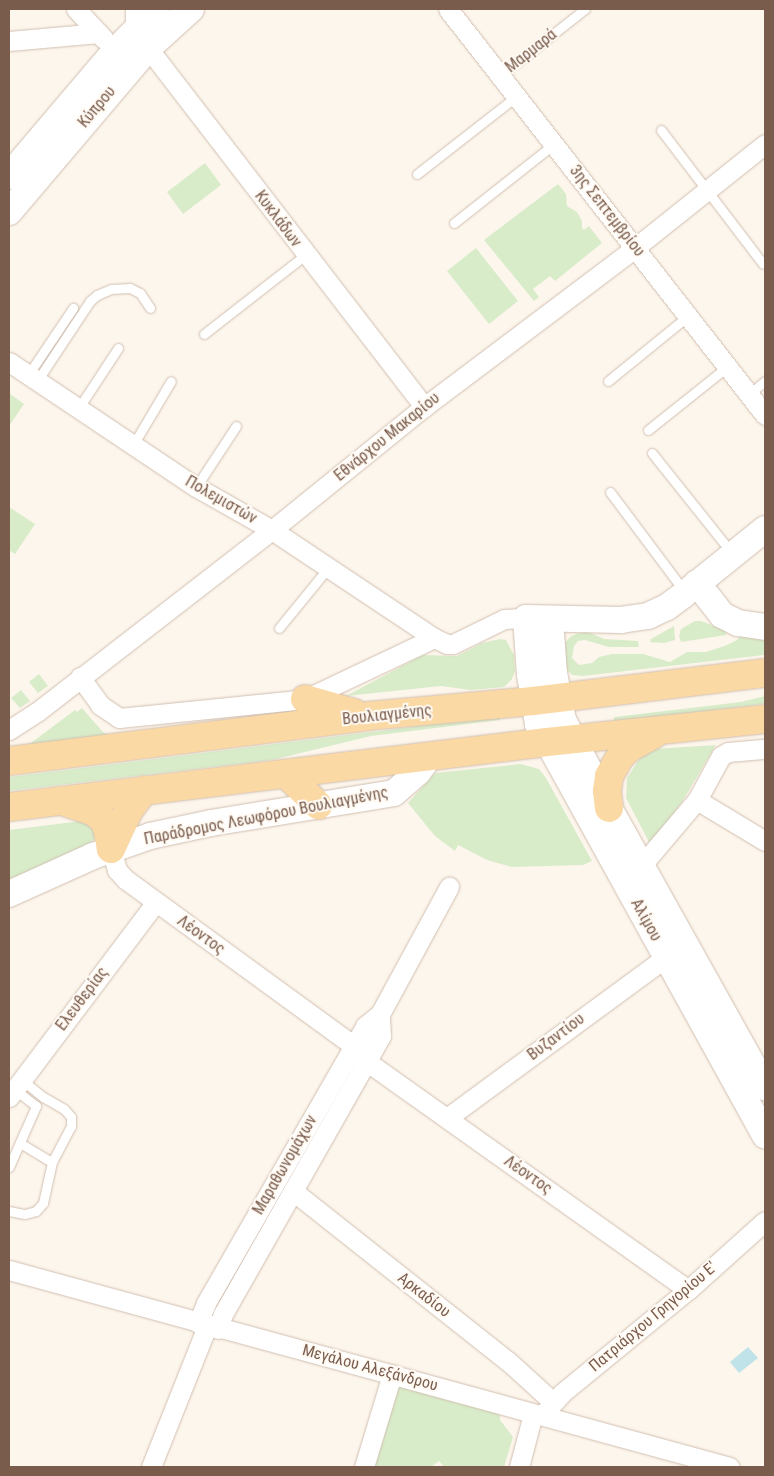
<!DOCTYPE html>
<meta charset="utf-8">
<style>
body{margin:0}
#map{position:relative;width:774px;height:1476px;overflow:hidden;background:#fdf6ec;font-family:"Roboto Condensed",sans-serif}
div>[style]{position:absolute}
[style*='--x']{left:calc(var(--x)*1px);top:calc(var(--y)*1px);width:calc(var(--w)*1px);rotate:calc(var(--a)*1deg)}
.green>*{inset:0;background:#d8ecc9}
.water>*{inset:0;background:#bfe3e8}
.roads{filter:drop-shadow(0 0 1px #d1beb0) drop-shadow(0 0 1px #d1beb0)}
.lane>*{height:9px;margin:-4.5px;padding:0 4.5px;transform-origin:4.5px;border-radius:4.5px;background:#fff}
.street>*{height:19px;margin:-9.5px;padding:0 9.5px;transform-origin:9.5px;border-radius:9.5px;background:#fff}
.secondary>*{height:26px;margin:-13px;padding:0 13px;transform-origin:13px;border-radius:13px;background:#fff}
.primary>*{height:28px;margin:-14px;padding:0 14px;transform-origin:14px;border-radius:14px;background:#fbd9a5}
span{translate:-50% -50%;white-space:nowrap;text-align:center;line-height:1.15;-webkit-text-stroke:4px #fffaf3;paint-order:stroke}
.street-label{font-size:16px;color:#7a5c4d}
.frame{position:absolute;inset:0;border:10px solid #7a5c4d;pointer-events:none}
</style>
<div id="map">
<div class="green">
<i style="clip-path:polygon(205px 163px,221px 185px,183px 214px,167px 192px)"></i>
<i style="clip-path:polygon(558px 184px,566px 194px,567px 206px,577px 212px,582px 221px,582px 228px,584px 230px,589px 226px,602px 243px,555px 281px,550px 276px,533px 289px,539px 297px,534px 301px,484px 240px)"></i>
<i style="clip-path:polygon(476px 248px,518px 301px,489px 324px,447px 271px)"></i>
<i style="clip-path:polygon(9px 393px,24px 404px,9px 426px)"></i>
<i style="clip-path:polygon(9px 507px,35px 524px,15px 554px,9px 550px)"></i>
<i style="clip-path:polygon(695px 621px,701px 621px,725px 630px,726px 635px,681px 642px,679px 636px,681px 629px)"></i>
<i style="clip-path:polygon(674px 626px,675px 640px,664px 643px,650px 642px,651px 639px)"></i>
<i style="clip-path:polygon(586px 631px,604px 639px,638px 641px,639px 647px,609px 647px,585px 640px,578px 641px,574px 646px,572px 658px,579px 665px,592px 663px,599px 657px,612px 654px,643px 654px,670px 662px,687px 652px,706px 652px,727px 645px,737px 640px,740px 636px,765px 640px,765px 655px,583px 676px,572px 675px,566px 668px,562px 646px,571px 636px)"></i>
<i style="clip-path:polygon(500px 639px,506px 640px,514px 655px,515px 671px,512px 679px,504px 687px,471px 690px,441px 686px,346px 696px,423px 655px,457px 656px,482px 643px)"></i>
<i style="clip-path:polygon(39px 674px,48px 686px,38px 693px,29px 682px)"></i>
<i style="clip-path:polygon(21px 690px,30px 701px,20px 708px,11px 698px)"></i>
<i style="clip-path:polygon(765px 696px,765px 704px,614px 722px,614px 717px,741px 702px)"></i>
<i style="clip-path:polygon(82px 708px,102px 731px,112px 738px,27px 746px,75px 710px,77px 712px)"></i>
<i style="clip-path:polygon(500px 716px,500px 720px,371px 736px,272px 760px,9px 791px,9px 777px)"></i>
<i style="clip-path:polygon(716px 745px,682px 802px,650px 844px,626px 798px,627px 778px,638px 761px,645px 752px,654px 749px)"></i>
<i style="clip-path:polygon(521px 764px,539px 769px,546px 778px,592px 861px,583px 865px,512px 867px,487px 860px,458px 845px,455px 851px,435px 836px,408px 803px,435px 773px)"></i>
<i style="clip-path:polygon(89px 820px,95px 825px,95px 837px,88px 849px,9px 890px,9px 830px)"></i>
<i style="clip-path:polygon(396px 1379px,500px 1409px,500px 1420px,513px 1437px,504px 1467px,444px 1467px,439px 1461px,431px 1467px,372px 1467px)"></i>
</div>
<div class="water">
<i style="clip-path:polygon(748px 1347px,758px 1358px,739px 1373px,730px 1362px)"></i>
</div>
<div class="roads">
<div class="lane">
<i style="--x:501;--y:75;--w:107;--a:-38.2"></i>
<i style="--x:661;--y:130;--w:168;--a:52.7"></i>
<i style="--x:417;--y:174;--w:127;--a:-38"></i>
<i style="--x:454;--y:223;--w:127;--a:-38.3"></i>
<i style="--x:204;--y:334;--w:128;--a:-38"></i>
<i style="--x:28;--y:375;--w:81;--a:-56.1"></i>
<i style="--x:37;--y:381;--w:96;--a:-56.5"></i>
<i style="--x:90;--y:301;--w:9;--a:-41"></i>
<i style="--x:97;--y:295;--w:15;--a:-23"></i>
<i style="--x:111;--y:289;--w:19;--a:-3"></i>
<i style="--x:130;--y:288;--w:11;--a:27"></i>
<i style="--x:140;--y:293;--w:18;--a:56"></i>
<i style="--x:608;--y:381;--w:103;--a:-39.1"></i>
<i style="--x:749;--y:394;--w:21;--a:-39"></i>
<i style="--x:78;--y:409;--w:73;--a:-56.7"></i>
<i style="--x:648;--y:430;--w:101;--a:-38.6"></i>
<i style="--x:133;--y:445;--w:74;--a:-59.3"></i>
<i style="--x:652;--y:453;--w:127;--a:51.4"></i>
<i style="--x:196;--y:487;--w:73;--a:-56.7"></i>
<i style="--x:610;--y:492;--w:124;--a:53.2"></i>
<i style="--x:279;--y:628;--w:77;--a:-50.8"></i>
<i style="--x:20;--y:1143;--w:37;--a:31"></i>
<i style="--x:9;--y:1167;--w:67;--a:-66.1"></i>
<i style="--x:36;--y:1106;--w:28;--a:-142"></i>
<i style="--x:9;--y:1211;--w:16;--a:11"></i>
<i style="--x:25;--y:1214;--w:11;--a:-15"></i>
<i style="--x:36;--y:1211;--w:11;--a:-49"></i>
<i style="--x:43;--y:1203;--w:42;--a:-77.6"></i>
<i style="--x:52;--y:1162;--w:41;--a:-62.2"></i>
<i style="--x:71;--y:1126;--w:9;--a:-90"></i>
<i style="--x:71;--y:1117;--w:11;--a:-131"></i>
<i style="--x:64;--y:1109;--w:24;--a:-150"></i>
<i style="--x:43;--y:1097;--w:27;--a:-141"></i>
</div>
<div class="street">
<i style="--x:76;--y:9;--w:41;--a:47"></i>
<i style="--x:135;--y:9;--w:21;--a:90"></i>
<i style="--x:135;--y:30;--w:22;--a:54"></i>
<i style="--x:148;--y:48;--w:453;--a:52.4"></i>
<i style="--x:448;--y:9;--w:515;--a:52.02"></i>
<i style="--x:9;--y:41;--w:90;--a:-5.1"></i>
<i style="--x:9;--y:362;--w:225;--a:33.8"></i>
<i style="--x:196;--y:487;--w:87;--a:29.5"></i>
<i style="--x:272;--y:530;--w:195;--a:33.7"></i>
<i style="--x:80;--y:677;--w:34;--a:54"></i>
<i style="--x:100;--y:705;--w:23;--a:34"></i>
<i style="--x:119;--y:718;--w:187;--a:-5.8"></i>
<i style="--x:305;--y:699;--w:143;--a:-25.3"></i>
<i style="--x:434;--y:638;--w:14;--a:25"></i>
<i style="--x:447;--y:644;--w:6;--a:0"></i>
<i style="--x:453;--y:644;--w:57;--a:-26.1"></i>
<i style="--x:504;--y:619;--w:22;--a:-3"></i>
<i style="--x:9;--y:730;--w:33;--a:-33"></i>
<i style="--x:37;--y:712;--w:297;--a:-37.8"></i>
<i style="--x:272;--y:530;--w:196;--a:-39"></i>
<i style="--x:424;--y:407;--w:266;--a:-37"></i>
<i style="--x:636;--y:247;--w:165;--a:-38.6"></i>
<i style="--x:697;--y:800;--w:79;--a:31.1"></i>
<i style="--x:111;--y:849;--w:22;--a:74"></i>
<i style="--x:117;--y:870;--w:12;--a:48"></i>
<i style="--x:125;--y:879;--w:283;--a:36.1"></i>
<i style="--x:641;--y:866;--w:87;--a:-49.7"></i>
<i style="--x:697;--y:800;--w:50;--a:-61.4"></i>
<i style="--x:721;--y:756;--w:8;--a:-30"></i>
<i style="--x:728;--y:752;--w:37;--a:-5"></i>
<i style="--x:366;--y:1061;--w:395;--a:35.4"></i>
<i style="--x:9;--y:1097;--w:244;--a:-53"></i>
<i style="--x:447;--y:1118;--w:272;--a:-36.3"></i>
<i style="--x:293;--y:1191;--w:275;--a:38.4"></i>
<i style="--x:509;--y:1362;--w:59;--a:42.3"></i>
<i style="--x:9;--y:1270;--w:747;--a:15.28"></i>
<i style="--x:198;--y:1323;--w:22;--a:-68"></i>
<i style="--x:206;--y:1303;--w:319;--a:-60.1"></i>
<i style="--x:365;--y:1026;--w:19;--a:-39"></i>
<i style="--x:380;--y:1014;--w:145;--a:-61.5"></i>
<i style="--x:218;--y:1329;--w:16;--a:-72"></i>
<i style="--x:223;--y:1314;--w:320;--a:-60.4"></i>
<i style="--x:381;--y:1036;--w:22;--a:-93"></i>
<i style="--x:546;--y:1411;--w:24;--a:-48"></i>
<i style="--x:562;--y:1393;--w:163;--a:-39.3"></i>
<i style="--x:688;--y:1290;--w:103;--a:-41.9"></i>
<i style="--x:151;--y:1467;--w:152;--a:-68.3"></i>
<i style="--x:364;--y:1467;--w:97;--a:-73.2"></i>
<i style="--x:519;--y:1467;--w:55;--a:-75.2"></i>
</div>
<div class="secondary">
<i style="--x:9;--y:176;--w:164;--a:-49.7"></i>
<i style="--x:115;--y:51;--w:59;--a:-45"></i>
<i style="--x:9;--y:212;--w:215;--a:-49.7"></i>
<i style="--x:148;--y:48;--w:58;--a:-42.2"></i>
<i style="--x:765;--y:529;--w:107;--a:141.1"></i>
<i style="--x:682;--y:596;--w:19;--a:144"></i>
<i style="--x:667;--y:607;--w:21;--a:155"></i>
<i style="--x:648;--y:616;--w:27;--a:172"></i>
<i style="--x:621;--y:620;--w:95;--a:-178.8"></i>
<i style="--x:526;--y:618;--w:57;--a:86"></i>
<i style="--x:530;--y:675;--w:50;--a:80.7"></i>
<i style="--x:538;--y:724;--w:470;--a:61.1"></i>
<i style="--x:697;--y:583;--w:41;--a:52"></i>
<i style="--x:722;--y:615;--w:18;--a:27"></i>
<i style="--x:738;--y:623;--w:27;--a:8"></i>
<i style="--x:550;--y:619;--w:54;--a:85.8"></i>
<i style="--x:554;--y:673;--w:48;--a:79.2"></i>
<i style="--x:563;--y:720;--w:99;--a:62.4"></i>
<i style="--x:609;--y:808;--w:320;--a:60.8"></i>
<i style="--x:9;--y:894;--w:92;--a:-24.3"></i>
<i style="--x:93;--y:856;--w:60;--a:-19.3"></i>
<i style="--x:150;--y:836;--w:62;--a:-12"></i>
<i style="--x:211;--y:823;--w:185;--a:-9.3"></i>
<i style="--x:394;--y:793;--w:32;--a:-41"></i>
<i style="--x:418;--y:772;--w:20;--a:-53"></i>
</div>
<div class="primary">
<i style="--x:305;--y:699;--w:51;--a:15.9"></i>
<i style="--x:9;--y:761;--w:362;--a:-7.1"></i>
<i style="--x:368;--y:716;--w:166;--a:-5.2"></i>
<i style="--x:533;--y:701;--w:234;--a:-6.9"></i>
<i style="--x:286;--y:774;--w:45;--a:44.1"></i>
<i style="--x:65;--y:802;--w:31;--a:19"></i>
<i style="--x:94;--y:812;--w:13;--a:39"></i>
<i style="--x:104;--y:820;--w:12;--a:70"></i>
<i style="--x:108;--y:831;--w:18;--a:81"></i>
<i style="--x:9;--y:807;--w:542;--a:-6.89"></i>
<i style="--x:547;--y:742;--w:219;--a:-6"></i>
<i style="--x:609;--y:808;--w:17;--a:-97"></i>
<i style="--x:607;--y:791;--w:15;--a:-82"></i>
<i style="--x:609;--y:776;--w:22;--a:-60"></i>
<i style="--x:620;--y:757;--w:13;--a:-45"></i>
<i style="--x:629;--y:748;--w:29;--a:-29"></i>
<i style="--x:111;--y:849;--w:43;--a:-65.2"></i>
<i style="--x:129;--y:810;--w:25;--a:-53"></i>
</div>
</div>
<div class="street-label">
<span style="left:531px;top:51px;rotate:-38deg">Μαρμαρά</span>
<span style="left:97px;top:107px;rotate:-50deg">Κύπρου</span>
<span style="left:607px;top:211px;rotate:52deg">3ης Σεπτεμβρίου</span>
<span style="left:278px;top:219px;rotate:53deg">Κυκλάδων</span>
<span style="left:387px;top:437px;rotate:-39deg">Εθνάρχου Μακαρίου</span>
<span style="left:221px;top:500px;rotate:30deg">Πολεμιστών</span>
<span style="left:387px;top:715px;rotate:-6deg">Βουλιαγμένης</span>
<span style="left:266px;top:816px;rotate:-11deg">Παράδρομος Λεωφόρου Βουλιαγμένης</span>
<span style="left:646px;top:920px;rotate:61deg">Αλίμου</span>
<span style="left:201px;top:935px;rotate:36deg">Λέοντος</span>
<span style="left:82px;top:999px;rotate:-53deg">Ελευθερίας</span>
<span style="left:556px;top:1037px;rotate:-37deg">Βυζαντίου</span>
<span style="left:285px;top:1165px;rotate:-60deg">Μαραθωνομάχων</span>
<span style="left:528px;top:1175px;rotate:35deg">Λέοντος</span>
<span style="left:424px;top:1295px;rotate:38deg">Αρκαδίου</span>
<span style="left:653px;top:1317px;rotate:-40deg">Πατριάρχου Γρηγορίου Ε'</span>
<span style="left:370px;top:1368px;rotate:15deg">Μεγάλου Αλεξάνδρου</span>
</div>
<div class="frame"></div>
</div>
